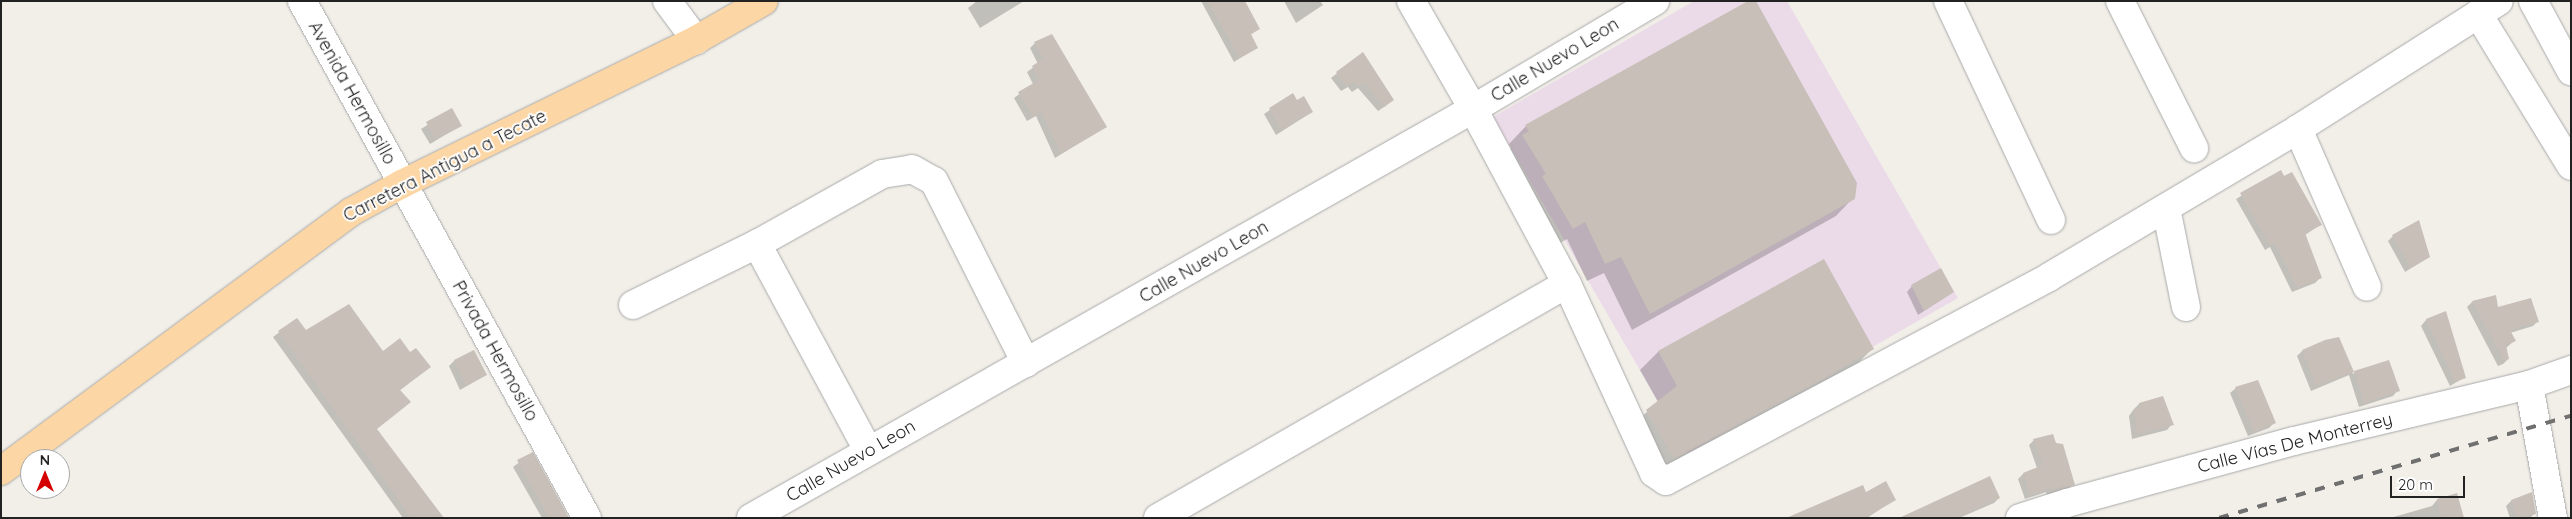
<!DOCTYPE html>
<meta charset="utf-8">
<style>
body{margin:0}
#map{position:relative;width:2572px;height:519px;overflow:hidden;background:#f2efe9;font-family:Quicksand,sans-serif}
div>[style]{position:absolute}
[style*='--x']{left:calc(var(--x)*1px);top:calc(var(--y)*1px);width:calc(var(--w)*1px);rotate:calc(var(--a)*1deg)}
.industrial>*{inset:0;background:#ebdbe8}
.shadow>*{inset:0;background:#0003}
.building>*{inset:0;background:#c7bfb8}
.roads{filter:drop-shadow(0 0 1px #a9a9a9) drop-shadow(0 0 1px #a9a9a9)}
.minor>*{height:28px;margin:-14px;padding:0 14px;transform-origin:14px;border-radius:14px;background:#fff}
.major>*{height:28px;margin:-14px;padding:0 14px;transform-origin:14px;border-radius:14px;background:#fcd6a4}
.rail>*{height:4px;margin-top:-2px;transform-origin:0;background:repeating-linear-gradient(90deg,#707070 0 10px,transparent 0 20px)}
span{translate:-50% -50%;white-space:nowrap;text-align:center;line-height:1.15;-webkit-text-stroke:4px #fff;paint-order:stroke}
.street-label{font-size:18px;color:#222}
.frame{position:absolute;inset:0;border:2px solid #222;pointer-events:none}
.north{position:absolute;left:20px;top:449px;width:50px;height:50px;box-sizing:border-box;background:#fff;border:1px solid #a7a7a7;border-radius:50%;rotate:0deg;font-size:14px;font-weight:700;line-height:20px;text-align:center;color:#222}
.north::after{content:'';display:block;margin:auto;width:18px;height:22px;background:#d40000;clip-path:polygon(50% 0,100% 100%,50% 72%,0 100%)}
.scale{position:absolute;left:2390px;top:476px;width:75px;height:22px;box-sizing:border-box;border:2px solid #222;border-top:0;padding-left:6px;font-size:15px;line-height:18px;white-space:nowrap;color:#222;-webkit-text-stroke:4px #fff;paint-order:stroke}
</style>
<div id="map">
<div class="industrial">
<i style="clip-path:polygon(1694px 1px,1787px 1px,1958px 298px,1688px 453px,1493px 117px)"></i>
</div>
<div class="shadow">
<i style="clip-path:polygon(977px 1px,1024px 1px,980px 28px,968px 8px)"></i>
<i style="clip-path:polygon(1201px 1px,1243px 1px,1259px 29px,1250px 35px,1256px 48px,1234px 62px)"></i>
<i style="clip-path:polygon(1284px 1px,1320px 1px,1323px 5px,1296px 23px)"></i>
<i style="clip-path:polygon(1035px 43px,1105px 127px,1055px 158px,1036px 116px,1027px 121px,1014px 98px,1033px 84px,1027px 72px,1038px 64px,1030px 48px)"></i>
<i style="clip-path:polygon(1363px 53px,1387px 105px,1378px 111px,1358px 88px,1352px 92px,1348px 87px,1341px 91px,1331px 78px)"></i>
<i style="clip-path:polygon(1292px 95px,1296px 102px,1312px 112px,1276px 135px,1264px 114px)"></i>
<i style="clip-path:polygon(451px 110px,460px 126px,430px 144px,421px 129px)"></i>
<i style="clip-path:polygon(1526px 126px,1853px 198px,1836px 216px,1632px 330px,1604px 273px,1587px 281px,1567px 239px,1555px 246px,1506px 154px,1511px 148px,1509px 144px)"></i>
<i style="clip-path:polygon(2281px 172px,2320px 225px,2305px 235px,2320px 278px,2315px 283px,2292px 292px,2270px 247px,2265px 250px,2236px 199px)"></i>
<i style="clip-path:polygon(2393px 236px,2429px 257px,2405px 272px,2388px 241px)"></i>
<i style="clip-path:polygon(1824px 261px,1872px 349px,1854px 367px,1655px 476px,1628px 429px,1658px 402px,1640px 370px,1658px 352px)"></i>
<i style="clip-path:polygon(1912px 286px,1953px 292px,1918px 315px,1907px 292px)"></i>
<i style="clip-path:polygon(2472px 302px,2538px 321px,2533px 326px,2510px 333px,2514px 341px,2506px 348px,2508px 359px,2503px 364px,2498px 366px,2467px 307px)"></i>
<i style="clip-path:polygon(2445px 312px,2465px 377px,2450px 386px,2421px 326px,2426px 320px)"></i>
<i style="clip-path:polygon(297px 319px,305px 331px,382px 353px,410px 354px,429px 367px,399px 391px,376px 429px,442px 518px,403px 518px,273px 337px)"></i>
<i style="clip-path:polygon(2339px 338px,2353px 374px,2355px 372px,2398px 390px,2393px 396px,2359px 407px,2349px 375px,2311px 391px,2297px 356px,2302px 351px,2326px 341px)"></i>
<i style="clip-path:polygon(474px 352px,486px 375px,460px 390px,449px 366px,454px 361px)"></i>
<i style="clip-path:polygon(2236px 388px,2275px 422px,2269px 428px,2248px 436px,2230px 393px)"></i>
<i style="clip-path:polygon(2162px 397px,2172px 424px,2167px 430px,2132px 439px,2129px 416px,2134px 409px,2139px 404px)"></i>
<i style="clip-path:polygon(2034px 440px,2073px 484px,2068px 489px,2047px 496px,2046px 492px,2025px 499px,2018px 479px,2023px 474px,2037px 468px,2029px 445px)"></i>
<i style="clip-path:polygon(532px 453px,568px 518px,542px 518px,513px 467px)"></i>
<i style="clip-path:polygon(1865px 494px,1894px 500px,1867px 518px,1815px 518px)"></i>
<i style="clip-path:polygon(2456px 494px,2462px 518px,2390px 518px,2432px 506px,2437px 500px)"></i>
<i style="clip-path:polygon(2531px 494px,2535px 513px,2530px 518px,2510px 518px,2506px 506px,2511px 501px)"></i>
<i style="clip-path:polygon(1999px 498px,1994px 503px,1959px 518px,1904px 518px)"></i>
</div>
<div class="building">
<i style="clip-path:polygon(1207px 1px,1245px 1px,1260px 29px,1251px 34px,1258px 48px,1240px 58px)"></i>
<i style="clip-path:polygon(1748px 1px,1756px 1px,1857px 183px,1855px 199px,1650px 314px,1621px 257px,1605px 264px,1585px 222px,1573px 229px,1542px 176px,1546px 174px,1522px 135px,1529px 131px,1525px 125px)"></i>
<i style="clip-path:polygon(1052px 34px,1107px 127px,1061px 154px,1041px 112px,1033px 117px,1018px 92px,1039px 80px,1032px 66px,1043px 59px,1034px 42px)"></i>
<i style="clip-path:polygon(1363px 52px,1394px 100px,1384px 107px,1364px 83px,1357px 87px,1354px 82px,1346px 87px,1336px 72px)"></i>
<i style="clip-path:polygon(1293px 93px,1297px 100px,1304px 96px,1313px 112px,1281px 130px,1269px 108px)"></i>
<i style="clip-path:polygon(452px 108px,462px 126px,435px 140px,426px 122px)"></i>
<i style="clip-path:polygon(2281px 170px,2284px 176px,2292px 172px,2322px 225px,2305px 233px,2322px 278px,2297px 288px,2275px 243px,2270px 246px,2240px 193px)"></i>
<i style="clip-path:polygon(2419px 220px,2430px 257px,2411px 268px,2392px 235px)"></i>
<i style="clip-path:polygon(1824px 259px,1874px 349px,1823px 379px,1674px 459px,1646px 410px,1677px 386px,1658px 351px)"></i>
<i style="clip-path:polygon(1941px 268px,1954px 292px,1924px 311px,1911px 285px)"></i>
<i style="clip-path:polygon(2496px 295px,2498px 307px,2531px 298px,2539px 322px,2515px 328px,2511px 332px,2516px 341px,2506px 345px,2509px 359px,2504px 361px,2472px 301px)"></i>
<i style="clip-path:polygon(349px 304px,383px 351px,400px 338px,410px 352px,416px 348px,431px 367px,400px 390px,411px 402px,377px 429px,444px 518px,411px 518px,278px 331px,297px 318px,306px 330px)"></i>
<i style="clip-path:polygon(2446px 311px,2466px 378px,2455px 382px,2426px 319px)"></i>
<i style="clip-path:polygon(2339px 337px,2354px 372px,2316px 386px,2302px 350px,2325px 340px)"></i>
<i style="clip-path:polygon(474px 350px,487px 375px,466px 386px,454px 360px)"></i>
<i style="clip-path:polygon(2389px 360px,2400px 391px,2364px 403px,2354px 371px)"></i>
<i style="clip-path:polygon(2258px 380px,2276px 423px,2254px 432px,2235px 387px)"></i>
<i style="clip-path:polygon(2163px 396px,2174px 425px,2137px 434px,2134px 410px,2140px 408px,2139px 403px)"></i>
<i style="clip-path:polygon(2053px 434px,2056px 443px,2063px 444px,2075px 485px,2052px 491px,2051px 488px,2030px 495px,2023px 473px,2043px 465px,2033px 439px)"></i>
<i style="clip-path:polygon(533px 452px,569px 518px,549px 518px,517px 460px)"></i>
<i style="clip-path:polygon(1990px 476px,2000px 498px,1957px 518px,1899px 518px)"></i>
<i style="clip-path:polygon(1886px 481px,1896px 500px,1865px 518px,1786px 518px,1863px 485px,1866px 492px)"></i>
<i style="clip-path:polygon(2532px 492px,2536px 514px,2517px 518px,2511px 500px)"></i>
<i style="clip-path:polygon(2457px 493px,2464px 518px,2441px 518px,2437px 499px)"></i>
</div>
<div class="roads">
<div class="minor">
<i style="--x:302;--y:1;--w:590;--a:61.13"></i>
<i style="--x:667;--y:1;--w:49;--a:53.4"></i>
<i style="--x:1411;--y:1;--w:125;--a:60.1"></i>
<i style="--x:1473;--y:109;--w:199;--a:61.8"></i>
<i style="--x:1567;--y:284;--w:208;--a:65.3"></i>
<i style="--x:1654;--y:473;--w:14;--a:34"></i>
<i style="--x:1666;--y:481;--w:434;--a:-28"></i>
<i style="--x:2049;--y:277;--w:290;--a:-30.7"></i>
<i style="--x:2298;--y:129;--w:238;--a:-32.5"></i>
<i style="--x:1948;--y:1;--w:242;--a:64.8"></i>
<i style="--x:2120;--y:1;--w:165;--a:63.3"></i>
<i style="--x:2533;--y:1;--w:80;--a:61.5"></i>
<i style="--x:2478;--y:14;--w:178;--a:58.5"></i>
<i style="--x:2298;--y:129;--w:172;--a:66.4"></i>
<i style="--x:2166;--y:208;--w:101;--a:78.6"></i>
<i style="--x:757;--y:244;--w:234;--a:61.7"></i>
<i style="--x:633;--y:305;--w:138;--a:-26.2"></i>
<i style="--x:757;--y:244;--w:143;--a:-29.2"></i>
<i style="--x:882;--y:174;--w:30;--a:-9"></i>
<i style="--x:912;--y:169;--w:25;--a:29"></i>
<i style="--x:934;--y:181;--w:204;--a:63.2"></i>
<i style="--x:2529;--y:385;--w:135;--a:79.8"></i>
<i style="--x:751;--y:518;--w:830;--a:-29.53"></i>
<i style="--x:1473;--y:109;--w:212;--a:-30.7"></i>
<i style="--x:1158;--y:518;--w:471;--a:-29.8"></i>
<i style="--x:2020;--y:518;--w:49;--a:-17.7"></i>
<i style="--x:2067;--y:503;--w:235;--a:-15.3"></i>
<i style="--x:2294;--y:441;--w:242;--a:-13.4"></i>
<i style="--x:2529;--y:385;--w:45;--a:-19.7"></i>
</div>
<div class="major">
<i style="--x:1;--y:471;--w:435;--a:-36.5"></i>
<i style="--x:351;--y:212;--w:58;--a:-28.8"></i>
<i style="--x:402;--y:184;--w:327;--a:-26.1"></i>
<i style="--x:696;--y:40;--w:78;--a:-29.8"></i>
</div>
</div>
<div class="rail">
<i style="--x:2219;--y:518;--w:366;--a:-16.2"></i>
</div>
<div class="street-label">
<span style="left:1555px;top:60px;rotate:-31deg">Calle Nuevo Leon</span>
<span style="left:352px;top:93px;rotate:61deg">Avenida Hermosillo</span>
<span style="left:445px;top:166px;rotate:-27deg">Carretera Antigua a Tecate</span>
<span style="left:1204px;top:262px;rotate:-30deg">Calle Nuevo Leon</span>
<span style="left:495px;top:351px;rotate:61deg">Privada Hermosillo</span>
<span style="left:2295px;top:443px;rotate:-14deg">Calle Vías De Monterrey</span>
<span style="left:851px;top:461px;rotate:-30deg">Calle Nuevo Leon</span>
</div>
<div class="frame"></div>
<div class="north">N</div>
<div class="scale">20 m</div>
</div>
